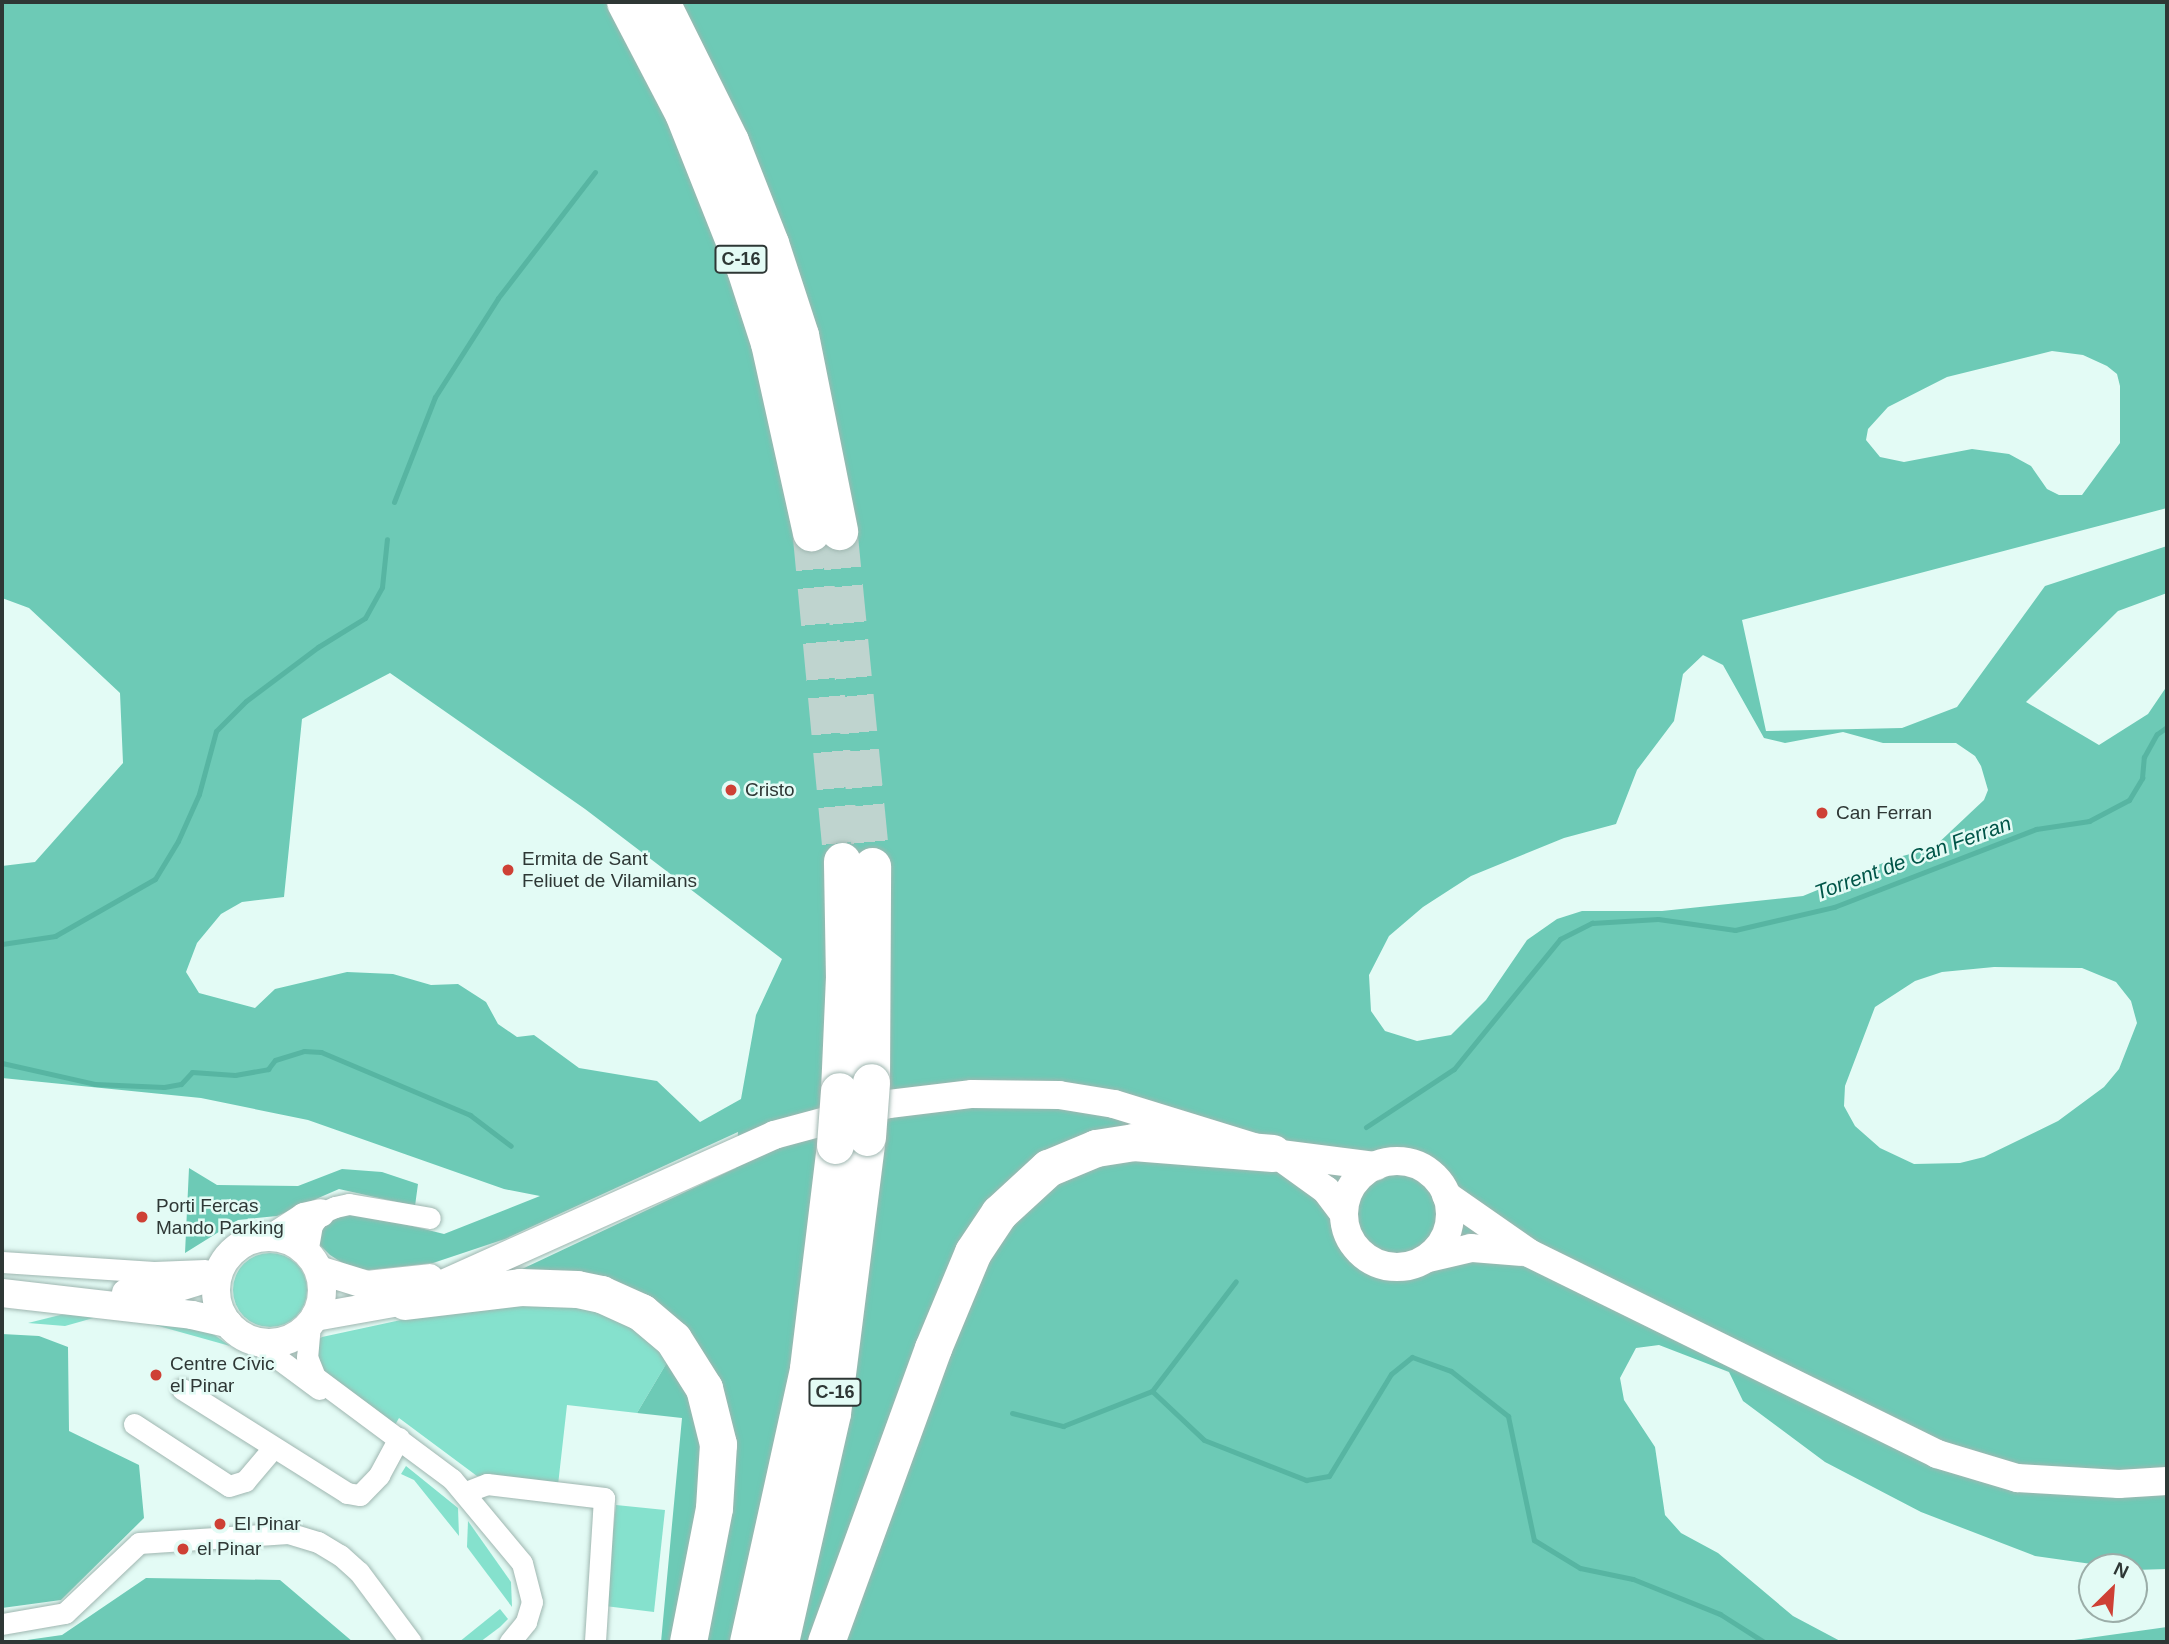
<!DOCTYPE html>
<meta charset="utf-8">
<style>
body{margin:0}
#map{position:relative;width:2169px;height:1644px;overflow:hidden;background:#e3fbf5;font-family:Helvetica,sans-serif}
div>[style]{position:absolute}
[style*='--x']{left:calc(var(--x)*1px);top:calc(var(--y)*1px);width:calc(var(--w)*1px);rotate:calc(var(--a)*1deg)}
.green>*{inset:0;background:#85e1cd}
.round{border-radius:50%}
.forest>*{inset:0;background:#6dcab6}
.stream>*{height:5px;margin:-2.5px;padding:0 2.5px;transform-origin:2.5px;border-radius:2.5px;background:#57b5a2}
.highway-tunnel>*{height:37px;margin-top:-18.5px;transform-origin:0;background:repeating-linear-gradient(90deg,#bfd4cf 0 37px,transparent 0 55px)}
.roads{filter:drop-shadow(0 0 2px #9fb6b0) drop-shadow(0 0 2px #9fb6b0)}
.street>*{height:21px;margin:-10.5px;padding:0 10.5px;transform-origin:10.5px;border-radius:10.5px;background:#fff}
.secondary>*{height:28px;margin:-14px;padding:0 14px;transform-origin:14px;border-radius:14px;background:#fff}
.secondary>.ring{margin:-14px;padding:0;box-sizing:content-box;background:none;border:28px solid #fff;border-radius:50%}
.highway>*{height:37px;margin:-18.5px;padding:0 18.5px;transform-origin:18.5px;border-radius:18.5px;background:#fff}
.bridges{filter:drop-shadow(0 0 2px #9fb6b0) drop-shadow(0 0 2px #9fb6b0)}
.highway-bridge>*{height:37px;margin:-18.5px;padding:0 18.5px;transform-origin:18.5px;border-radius:18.5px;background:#fff}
.dots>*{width:19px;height:19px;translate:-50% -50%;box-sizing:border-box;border:4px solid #e3fbf5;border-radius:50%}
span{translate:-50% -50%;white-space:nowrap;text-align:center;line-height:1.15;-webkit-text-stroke:5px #e3fbf5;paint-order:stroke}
.shield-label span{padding:2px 5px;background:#e3fbf5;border:2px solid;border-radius:5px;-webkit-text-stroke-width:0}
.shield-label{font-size:18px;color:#2e3735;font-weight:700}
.poi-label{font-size:19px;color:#2e3735}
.left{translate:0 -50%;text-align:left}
.water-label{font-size:21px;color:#005548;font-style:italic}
.frame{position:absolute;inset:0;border:4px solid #2e3735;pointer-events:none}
.north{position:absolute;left:2078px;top:1553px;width:70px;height:70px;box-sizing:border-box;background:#e3fbf5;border:2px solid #9bada8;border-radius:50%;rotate:25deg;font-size:19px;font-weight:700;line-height:28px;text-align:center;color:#2e3735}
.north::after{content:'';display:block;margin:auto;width:24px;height:32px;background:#ce4035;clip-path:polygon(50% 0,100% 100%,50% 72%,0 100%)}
</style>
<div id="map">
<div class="green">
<i class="round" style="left:233px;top:1253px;width:74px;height:74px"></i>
<i style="clip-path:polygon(512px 1296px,624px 1315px,672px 1354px,637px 1413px,567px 1405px,558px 1485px,477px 1476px,399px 1418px,395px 1425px,316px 1371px,316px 1341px,322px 1337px)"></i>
<i style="clip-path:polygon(80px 1310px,97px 1317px,65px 1326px,28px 1323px)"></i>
<i style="clip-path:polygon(133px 1315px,203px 1327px,230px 1346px,155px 1325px)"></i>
<i style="clip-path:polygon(406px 1466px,458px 1508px,459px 1536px,414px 1480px,401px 1474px)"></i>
<i style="clip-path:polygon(616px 1505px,665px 1510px,654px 1612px,605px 1606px)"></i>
<i style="clip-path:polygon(468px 1521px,511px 1582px,512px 1607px,467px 1547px)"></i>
<i style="clip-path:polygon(500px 1609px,508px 1619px,500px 1627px,480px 1642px,459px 1642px)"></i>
</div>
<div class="forest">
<i style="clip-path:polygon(evenodd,2px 2px,2167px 2px,2167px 508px,1742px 620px,1766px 731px,1902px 728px,1957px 707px,2045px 586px,2167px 546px,2167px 593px,2118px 611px,2026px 702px,2099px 745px,2148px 714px,2167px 686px,2167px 1569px,2134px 1570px,2035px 1556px,1921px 1512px,1825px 1462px,1743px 1401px,1729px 1372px,1659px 1345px,1636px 1348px,1620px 1378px,1624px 1400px,1655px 1447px,1665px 1515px,1681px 1533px,1718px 1553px,1793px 1616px,1842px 1642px,690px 1642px,728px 1457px,669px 1325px,503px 1278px,736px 1168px,738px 1132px,505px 1239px,433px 1263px,368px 1270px,349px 1267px,330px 1255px,319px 1244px,322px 1225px,339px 1215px,368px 1215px,444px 1234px,540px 1196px,504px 1189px,308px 1120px,201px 1098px,2px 1078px,2px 866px,35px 862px,123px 763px,120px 693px,29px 608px,2px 598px,2px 2px,2052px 351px,2083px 355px,2107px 366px,2117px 374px,2120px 386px,2120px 443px,2082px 495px,2059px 495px,2047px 489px,2031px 466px,2009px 454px,1972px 449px,1904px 462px,1880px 457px,1866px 440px,1868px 429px,1888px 407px,1947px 377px,2052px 351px,2px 2px,1703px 655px,1723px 665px,1764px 738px,1785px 743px,1843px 732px,1883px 743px,1956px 743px,1975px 756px,1981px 766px,1988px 790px,1984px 800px,1933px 848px,1895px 858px,1803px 896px,1662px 911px,1582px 911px,1557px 919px,1527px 940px,1486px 1000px,1451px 1035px,1417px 1041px,1385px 1031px,1371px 1011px,1369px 975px,1389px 936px,1423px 907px,1471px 876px,1564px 838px,1616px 824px,1637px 770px,1674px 721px,1683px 674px,1703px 655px,2px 2px,390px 673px,585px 809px,782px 959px,756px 1015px,741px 1099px,700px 1122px,657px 1081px,579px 1068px,534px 1035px,517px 1037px,498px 1024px,486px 1002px,458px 984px,431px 985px,393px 974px,347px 972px,275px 989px,255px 1008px,199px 993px,186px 972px,197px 943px,221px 914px,242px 902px,284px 897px,302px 719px,390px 673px,2px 2px,1994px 967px,2082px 968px,2116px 982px,2131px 1001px,2137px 1023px,2119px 1069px,2104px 1087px,2058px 1121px,1984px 1157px,1960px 1163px,1914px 1164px,1880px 1148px,1855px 1126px,1844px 1106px,1845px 1086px,1875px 1007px,1915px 981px,1942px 972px,1994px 967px)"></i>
<i style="clip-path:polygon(189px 1168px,217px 1185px,298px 1186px,342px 1169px,382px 1172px,418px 1184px,415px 1206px,339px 1189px,277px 1216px,238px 1220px,185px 1253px)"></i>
<i style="clip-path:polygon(2px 1334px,39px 1336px,68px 1347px,69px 1431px,139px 1465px,144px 1518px,61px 1600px,2px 1608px)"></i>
<i style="clip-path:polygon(672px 1354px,700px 1406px,707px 1483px,675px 1642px,661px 1642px,682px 1418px,637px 1413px)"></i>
<i style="clip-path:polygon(146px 1578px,280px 1580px,353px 1642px,13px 1642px,62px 1635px)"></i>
<i style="clip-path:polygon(2167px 1627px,2167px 1642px,2057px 1642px,2067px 1641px)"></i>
</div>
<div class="stream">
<i style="--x:394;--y:502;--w:113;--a:-68.7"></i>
<i style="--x:435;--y:397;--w:117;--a:-57.5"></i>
<i style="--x:498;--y:298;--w:159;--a:-52.4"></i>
<i style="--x:2;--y:944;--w:54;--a:-8.6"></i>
<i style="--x:55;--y:936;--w:115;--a:-29.7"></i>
<i style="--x:155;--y:879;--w:44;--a:-58.8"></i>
<i style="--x:178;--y:841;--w:51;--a:-65.9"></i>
<i style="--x:199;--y:794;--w:65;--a:-74.9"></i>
<i style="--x:216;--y:731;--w:42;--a:-45"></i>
<i style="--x:246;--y:701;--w:90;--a:-36.9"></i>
<i style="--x:318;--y:647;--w:55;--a:-31.7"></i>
<i style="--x:365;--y:618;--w:35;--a:-61"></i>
<i style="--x:382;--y:587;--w:48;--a:-84.1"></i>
<i style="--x:2;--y:1063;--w:95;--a:12.7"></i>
<i style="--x:95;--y:1084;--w:69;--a:2.5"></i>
<i style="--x:164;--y:1087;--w:17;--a:-10"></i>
<i style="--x:181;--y:1084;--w:16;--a:-47"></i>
<i style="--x:192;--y:1072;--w:43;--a:4"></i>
<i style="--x:235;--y:1075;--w:34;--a:-10"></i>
<i style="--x:268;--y:1069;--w:11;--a:-52"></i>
<i style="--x:275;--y:1060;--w:30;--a:-17"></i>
<i style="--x:304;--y:1051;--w:17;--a:3"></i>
<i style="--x:321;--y:1052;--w:162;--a:22.9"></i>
<i style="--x:470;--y:1115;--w:51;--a:37.1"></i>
<i style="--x:1366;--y:1127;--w:105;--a:-33.4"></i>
<i style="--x:1454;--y:1069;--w:168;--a:-50.8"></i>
<i style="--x:1560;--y:939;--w:36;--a:-27"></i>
<i style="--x:1592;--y:923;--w:66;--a:-3.5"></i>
<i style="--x:1658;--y:919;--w:78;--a:8.1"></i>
<i style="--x:1735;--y:930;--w:102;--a:-13.1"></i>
<i style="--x:1834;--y:907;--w:217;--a:-21.1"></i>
<i style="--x:2036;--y:829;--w:54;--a:-8.6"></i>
<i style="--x:2089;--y:821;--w:45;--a:-27.7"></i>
<i style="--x:2129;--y:800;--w:26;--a:-59"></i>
<i style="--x:2142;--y:778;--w:21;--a:-85"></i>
<i style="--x:2144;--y:757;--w:26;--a:-61"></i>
<i style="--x:2157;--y:734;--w:12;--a:-35"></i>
<i style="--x:1152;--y:1391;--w:138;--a:-52.6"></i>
<i style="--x:1012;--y:1413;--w:53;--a:14.3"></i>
<i style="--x:1063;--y:1426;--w:96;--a:-21.5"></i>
<i style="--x:1152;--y:1391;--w:71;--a:43.3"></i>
<i style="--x:1204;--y:1440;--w:110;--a:21.4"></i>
<i style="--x:1306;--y:1480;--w:23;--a:-10"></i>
<i style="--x:1329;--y:1476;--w:119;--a:-58.7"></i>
<i style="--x:1391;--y:1374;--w:27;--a:-39"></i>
<i style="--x:1412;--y:1357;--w:41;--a:19.7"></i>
<i style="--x:1451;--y:1371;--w:73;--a:38.3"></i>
<i style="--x:1508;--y:1416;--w:127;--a:78.2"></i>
<i style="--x:1534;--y:1540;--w:54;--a:31.3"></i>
<i style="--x:1580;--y:1568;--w:54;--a:11.7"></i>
<i style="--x:1633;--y:1579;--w:94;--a:21.9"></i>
<i style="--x:1720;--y:1614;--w:52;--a:32.5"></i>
</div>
<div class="highway-tunnel">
<i style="--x:839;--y:531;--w:337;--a:84.4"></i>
<i style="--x:811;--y:532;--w:330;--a:84.6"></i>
</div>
<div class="roads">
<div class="street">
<i style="--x:307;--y:1253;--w:28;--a:-80"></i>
<i style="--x:312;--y:1225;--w:15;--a:-53"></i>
<i style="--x:321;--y:1213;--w:15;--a:-23"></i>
<i style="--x:335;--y:1207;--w:14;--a:-12"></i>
<i style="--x:349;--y:1204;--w:82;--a:9.8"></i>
<i style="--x:2;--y:1262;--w:152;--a:3.8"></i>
<i style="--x:154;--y:1272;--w:51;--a:-2.2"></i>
<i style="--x:310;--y:1324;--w:33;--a:95"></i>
<i style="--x:307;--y:1357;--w:22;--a:68"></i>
<i style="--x:315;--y:1377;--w:171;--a:36.7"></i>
<i style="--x:452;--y:1479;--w:109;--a:50.2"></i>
<i style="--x:522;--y:1563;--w:40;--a:75.6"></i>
<i style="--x:532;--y:1602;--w:21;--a:107"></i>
<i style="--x:526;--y:1622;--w:26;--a:129"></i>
<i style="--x:253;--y:1340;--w:82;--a:36.6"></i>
<i style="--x:182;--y:1389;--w:195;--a:32.2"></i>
<i style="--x:347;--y:1493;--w:13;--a:9"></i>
<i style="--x:360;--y:1495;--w:28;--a:-46"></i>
<i style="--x:379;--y:1475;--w:42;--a:-61.6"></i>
<i style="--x:134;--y:1424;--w:113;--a:33.1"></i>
<i style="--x:229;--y:1486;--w:17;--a:-17"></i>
<i style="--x:245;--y:1481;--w:43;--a:-49.7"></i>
<i style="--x:466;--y:1492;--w:22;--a:-21"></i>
<i style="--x:487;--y:1484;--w:118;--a:6.8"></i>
<i style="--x:604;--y:1498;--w:144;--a:93.6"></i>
<i style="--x:2;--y:1624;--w:64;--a:-9.9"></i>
<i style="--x:65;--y:1613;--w:102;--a:-43.4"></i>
<i style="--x:139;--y:1543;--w:149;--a:-3.8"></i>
<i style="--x:288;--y:1533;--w:31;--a:17"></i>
<i style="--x:318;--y:1542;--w:26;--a:31"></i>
<i style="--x:340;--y:1555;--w:25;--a:42"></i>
<i style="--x:359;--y:1572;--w:87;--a:53.4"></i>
</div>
<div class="secondary">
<i style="--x:1276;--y:1154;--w:62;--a:35.8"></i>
<i style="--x:1326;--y:1190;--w:30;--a:53"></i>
<i class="ring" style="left:1344px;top:1161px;width:78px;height:78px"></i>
<i style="--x:1446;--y:1195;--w:101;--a:34.9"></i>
<i style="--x:1529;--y:1253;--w:455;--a:26.2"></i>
<i style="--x:1937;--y:1454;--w:84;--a:16.7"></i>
<i style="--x:2017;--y:1478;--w:102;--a:3.4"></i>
<i style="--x:2119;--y:1484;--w:48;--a:-3.6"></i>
<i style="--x:275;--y:1236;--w:35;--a:-33"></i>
<i style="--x:304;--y:1217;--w:17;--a:-13"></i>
<i class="ring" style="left:216px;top:1237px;width:78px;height:78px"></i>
<i style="--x:1428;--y:1258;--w:44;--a:-13.1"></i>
<i style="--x:1471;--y:1248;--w:50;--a:4.6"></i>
<i style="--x:319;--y:1270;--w:50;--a:17.4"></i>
<i style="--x:367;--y:1285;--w:63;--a:-6.3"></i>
<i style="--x:2;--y:1293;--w:191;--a:6.6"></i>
<i style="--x:192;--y:1315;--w:37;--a:13"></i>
<i style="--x:126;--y:1293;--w:41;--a:-2.8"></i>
<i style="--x:167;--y:1291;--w:53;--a:-17.4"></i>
<i style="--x:315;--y:1317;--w:91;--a:-10.1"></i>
<i style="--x:405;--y:1301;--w:405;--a:-24.2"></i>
<i style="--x:774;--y:1135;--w:119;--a:-15.1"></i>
<i style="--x:889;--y:1104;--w:84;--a:-6.9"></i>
<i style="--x:972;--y:1094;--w:87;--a:0.7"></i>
<i style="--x:1059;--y:1095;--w:56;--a:9.3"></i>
<i style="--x:1114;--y:1104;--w:166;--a:17.1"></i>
<i style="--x:1273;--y:1153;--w:104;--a:7.2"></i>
</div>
<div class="highway">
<i style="--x:625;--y:2;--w:125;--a:62.4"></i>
<i style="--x:683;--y:113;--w:168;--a:68.3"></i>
<i style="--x:745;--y:269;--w:78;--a:72"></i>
<i style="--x:769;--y:343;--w:194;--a:77.5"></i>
<i style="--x:661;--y:2;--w:155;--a:63.6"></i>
<i style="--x:730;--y:141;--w:110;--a:68.6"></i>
<i style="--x:770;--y:243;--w:97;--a:71.9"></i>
<i style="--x:800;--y:335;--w:200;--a:78.7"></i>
<i style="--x:871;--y:1082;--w:216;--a:-89.7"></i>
<i style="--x:839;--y:1091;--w:113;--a:-87.5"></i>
<i style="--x:844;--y:978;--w:117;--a:-91"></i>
<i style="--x:405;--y:1301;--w:116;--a:-6.9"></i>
<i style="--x:520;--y:1287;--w:57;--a:2"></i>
<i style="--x:577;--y:1289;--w:25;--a:12"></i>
<i style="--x:601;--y:1294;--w:44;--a:24.2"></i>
<i style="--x:641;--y:1312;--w:42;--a:40.2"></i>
<i style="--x:673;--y:1339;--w:58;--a:57.7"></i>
<i style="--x:704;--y:1388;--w:58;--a:76"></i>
<i style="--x:718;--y:1444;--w:64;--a:93.6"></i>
<i style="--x:714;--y:1508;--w:136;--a:101"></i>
<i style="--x:748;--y:1642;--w:280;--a:-77.6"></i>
<i style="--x:808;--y:1368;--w:225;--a:-83.1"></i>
<i style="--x:780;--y:1642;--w:235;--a:-77.2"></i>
<i style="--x:832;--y:1413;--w:278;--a:-82.8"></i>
<i style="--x:826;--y:1642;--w:313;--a:-70"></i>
<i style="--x:933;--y:1348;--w:104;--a:-67.4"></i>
<i style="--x:973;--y:1252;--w:47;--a:-56.3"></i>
<i style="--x:999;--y:1213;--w:67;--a:-42.6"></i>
<i style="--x:1048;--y:1168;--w:52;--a:-22.6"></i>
<i style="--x:1096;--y:1148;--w:37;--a:-9"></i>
<i style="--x:1133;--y:1142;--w:140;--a:4.5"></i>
</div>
</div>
<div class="bridges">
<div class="highway-bridge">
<i style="--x:867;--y:1137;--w:55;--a:-85.8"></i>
<i style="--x:835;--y:1145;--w:54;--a:-85.8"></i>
</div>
</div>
<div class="dots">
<i style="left:731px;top:790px;background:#ce4035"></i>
<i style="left:1822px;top:813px;background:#ce4035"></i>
<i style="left:508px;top:870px;background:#ce4035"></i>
<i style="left:142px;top:1217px;background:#ce4035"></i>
<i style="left:156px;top:1375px;background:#ce4035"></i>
<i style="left:220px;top:1524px;background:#ce4035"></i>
<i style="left:183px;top:1549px;background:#ce4035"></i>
</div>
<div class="shield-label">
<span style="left:741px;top:259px">C-16</span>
<span style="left:835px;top:1392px">C-16</span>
</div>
<div class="poi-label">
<span class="left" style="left:745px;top:790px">Cristo</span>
<span class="left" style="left:1836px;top:813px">Can Ferran</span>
<span class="left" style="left:522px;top:870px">Ermita de Sant<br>Feliuet de Vilamilans</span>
<span class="left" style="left:156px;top:1217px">Porti Fercas<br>Mando Parking</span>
<span class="left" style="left:170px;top:1375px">Centre Cívic<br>el Pinar</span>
<span class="left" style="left:234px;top:1524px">El Pinar</span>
<span class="left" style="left:197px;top:1549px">el Pinar</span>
</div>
<div class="water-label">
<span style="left:1913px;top:858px;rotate:-20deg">Torrent de Can Ferran</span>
</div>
<div class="frame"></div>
<div class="north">N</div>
</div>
